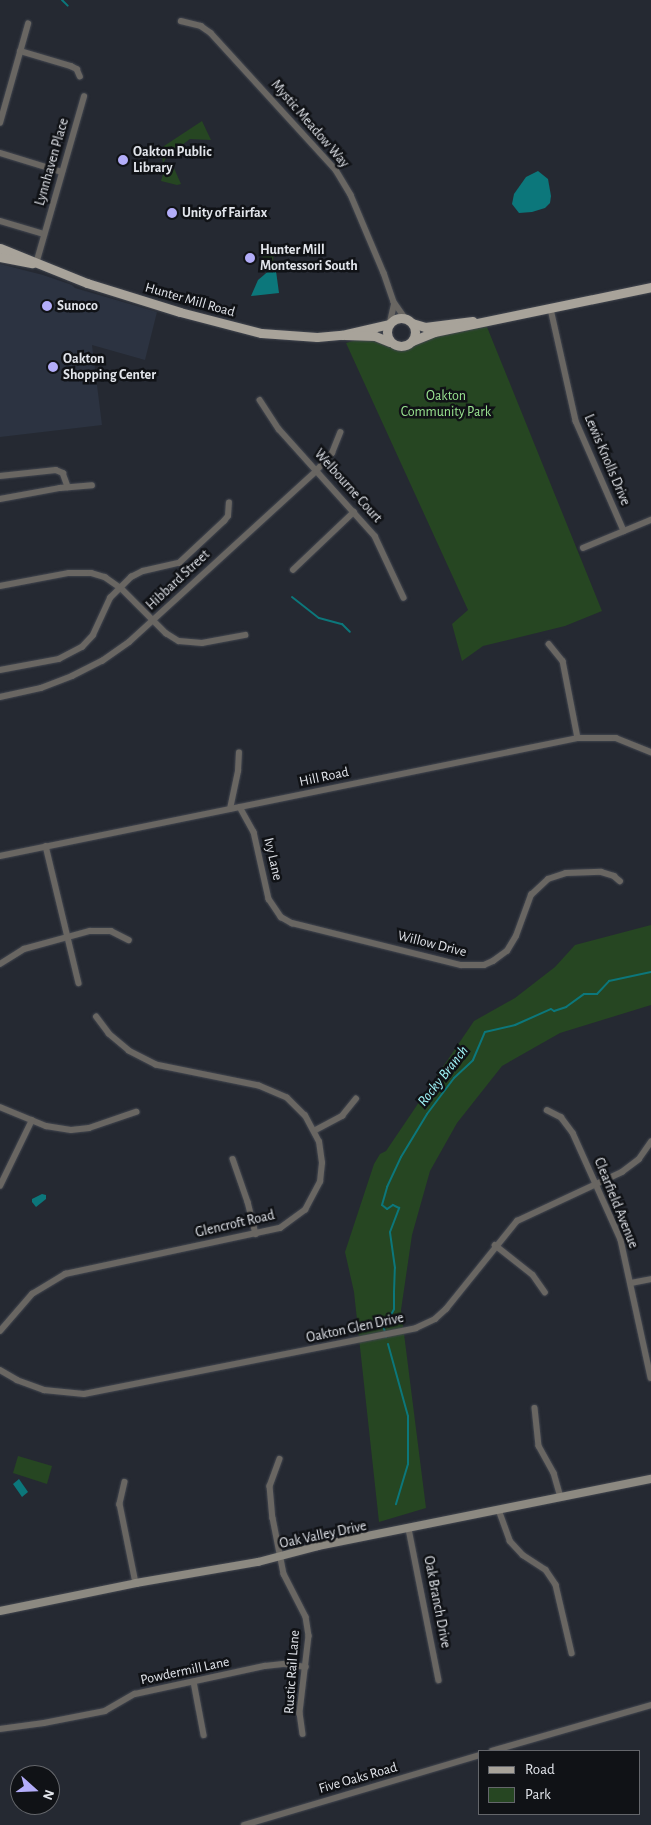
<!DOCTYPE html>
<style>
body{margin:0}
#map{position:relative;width:651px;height:1825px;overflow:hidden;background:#252932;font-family:"Alegreya Sans",sans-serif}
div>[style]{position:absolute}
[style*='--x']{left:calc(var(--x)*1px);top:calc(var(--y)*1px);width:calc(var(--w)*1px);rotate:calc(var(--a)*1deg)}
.built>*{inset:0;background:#2c3341}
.green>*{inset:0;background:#264622}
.water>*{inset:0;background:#0c777b}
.stream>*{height:2px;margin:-1px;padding:0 1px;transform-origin:1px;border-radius:1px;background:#0c777b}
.roads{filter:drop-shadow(0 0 1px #434750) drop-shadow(0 0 1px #434750)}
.street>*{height:5.5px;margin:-2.75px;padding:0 2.75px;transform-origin:2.75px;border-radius:2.75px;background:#696662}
.secondary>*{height:8px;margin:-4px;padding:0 4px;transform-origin:4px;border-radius:4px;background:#8c8981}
.primary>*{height:9px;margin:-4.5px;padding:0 4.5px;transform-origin:4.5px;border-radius:4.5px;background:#a8a39a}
.primary>.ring{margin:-4.5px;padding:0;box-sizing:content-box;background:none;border:9px solid #a8a39a;border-radius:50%}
.dots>*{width:14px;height:14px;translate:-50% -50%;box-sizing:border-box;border:2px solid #101216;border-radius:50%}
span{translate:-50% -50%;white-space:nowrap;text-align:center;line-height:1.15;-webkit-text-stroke:5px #101216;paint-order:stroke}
.street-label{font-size:14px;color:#e2e5eb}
.poi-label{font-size:14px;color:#e2e5eb;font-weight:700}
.left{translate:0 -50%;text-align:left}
.park-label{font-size:14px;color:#9ae591}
.water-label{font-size:15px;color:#a1f6fa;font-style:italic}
.legend{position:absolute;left:478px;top:1750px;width:162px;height:65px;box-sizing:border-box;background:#101216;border:1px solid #64666b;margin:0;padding:6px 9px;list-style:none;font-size:15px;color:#e2e5eb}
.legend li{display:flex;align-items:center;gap:10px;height:25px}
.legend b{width:25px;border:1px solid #64666b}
.north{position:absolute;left:10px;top:1765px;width:50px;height:50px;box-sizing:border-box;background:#101216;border:1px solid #64666b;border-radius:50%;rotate:110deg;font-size:14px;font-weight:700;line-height:20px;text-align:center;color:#e2e5eb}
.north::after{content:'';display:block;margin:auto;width:18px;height:22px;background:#b3adf9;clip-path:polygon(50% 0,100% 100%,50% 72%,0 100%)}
</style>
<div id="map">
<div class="built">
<i style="clip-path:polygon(0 264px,43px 275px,72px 285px,75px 288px,157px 312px,145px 360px,92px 345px,102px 425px,0 437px)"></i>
</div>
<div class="green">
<i style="clip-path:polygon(202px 121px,211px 140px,190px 139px,167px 156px,163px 164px,161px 148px)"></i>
<i style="clip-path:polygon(173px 166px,181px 184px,177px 185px,161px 181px,165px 168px)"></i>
<i style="clip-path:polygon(274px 247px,273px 265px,262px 262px,264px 248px)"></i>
<i style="clip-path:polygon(487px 327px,602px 611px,565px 626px,483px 646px,462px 661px,452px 624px,468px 610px,346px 343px,363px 338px,386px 342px,395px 350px,404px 349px,427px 336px)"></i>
<i style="clip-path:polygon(651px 925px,651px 1005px,560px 1033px,502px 1066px,457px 1123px,430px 1171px,412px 1235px,401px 1310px,426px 1508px,379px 1522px,354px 1292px,345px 1252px,374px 1164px,380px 1154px,386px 1151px,474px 1021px,515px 998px,555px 967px,575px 945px)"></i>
<i style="clip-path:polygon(18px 1456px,52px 1466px,47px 1484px,13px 1473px)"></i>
</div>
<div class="water">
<i style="clip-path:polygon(538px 171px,548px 179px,551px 196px,550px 203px,545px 208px,532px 212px,519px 213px,512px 204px,514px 194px,526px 177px)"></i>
<i style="clip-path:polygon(271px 269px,276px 271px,279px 293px,251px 296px,258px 280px)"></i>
<i style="clip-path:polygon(42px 1194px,46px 1195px,46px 1199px,36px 1207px,32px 1202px,32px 1199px)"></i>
<i style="clip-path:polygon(19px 1479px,28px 1492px,22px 1497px,13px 1484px)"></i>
</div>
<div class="stream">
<i style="--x:62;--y:0;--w:8;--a:45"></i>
<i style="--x:292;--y:597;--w:34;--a:38"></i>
<i style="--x:319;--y:618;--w:24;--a:15"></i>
<i style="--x:342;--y:624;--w:11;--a:45"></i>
<i style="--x:386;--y:1337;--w:9;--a:-103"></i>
<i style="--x:384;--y:1328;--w:21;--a:-62"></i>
<i style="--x:394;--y:1309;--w:17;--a:-90"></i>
<i style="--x:394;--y:1292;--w:24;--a:-88"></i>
<i style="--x:395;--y:1268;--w:36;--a:-98"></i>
<i style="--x:390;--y:1232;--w:26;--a:-69"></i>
<i style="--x:399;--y:1208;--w:7;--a:-153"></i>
<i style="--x:393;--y:1205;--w:7;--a:146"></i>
<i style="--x:387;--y:1209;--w:6;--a:-141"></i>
<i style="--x:382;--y:1205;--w:19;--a:-74"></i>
<i style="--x:387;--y:1187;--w:33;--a:-65"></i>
<i style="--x:401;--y:1157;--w:50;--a:-58.8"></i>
<i style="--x:427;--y:1114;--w:45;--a:-53.1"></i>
<i style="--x:454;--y:1078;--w:26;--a:-43"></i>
<i style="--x:473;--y:1060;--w:30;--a:-67"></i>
<i style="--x:485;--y:1032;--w:31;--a:-13"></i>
<i style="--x:515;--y:1025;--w:39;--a:-24"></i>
<i style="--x:551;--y:1009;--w:4;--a:34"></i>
<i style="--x:554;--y:1011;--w:13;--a:-18"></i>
<i style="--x:566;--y:1007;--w:22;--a:-36"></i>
<i style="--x:584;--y:994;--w:13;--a:0"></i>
<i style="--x:597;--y:994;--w:18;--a:-47"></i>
<i style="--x:609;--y:981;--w:43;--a:-12.1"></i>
<i style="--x:388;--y:1344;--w:75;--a:74.5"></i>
<i style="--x:408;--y:1416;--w:48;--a:90"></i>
<i style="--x:408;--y:1464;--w:42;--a:106.7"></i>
</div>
<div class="roads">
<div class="street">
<i style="--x:181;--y:21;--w:21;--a:14"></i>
<i style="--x:201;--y:26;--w:12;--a:35"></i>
<i style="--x:211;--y:33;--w:185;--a:47.6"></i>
<i style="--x:336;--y:170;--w:29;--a:59"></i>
<i style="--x:351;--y:195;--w:85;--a:67.1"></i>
<i style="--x:384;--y:273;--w:31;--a:71"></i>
<i style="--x:394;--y:302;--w:19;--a:55"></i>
<i style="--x:20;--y:51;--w:53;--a:16.4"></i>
<i style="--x:71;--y:66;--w:7;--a:27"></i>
<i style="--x:77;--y:69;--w:8;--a:67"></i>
<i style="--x:0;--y:123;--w:103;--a:-74.2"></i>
<i style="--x:0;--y:153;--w:65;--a:17"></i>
<i style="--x:0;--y:221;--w:46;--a:16.5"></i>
<i style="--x:36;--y:264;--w:174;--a:-74"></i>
<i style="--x:551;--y:309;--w:115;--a:77.4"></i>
<i style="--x:576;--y:421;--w:120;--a:66.4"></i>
<i style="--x:390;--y:322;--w:17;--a:-77"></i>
<i style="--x:260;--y:400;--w:35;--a:57"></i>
<i style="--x:279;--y:429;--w:144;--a:48.1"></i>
<i style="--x:375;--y:536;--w:68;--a:64.9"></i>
<i style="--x:0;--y:476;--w:56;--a:-6.1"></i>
<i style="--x:56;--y:470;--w:8;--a:23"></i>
<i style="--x:63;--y:473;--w:15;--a:70"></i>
<i style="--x:0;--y:499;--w:61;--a:-10.4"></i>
<i style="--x:60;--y:488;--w:32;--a:-5"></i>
<i style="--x:583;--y:548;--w:74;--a:-22.4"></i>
<i style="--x:293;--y:570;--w:84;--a:-43.6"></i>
<i style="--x:0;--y:586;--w:70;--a:-10.7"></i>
<i style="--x:69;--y:573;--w:22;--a:0"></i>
<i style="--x:91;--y:573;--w:15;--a:16"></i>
<i style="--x:105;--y:577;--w:19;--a:35"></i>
<i style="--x:121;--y:588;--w:64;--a:45"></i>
<i style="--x:166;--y:633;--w:15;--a:32"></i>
<i style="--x:179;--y:641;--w:23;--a:5"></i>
<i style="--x:202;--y:643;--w:44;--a:-10.5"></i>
<i style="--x:549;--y:644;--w:22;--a:51"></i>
<i style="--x:563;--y:661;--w:78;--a:79"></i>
<i style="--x:0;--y:670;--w:60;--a:-10.6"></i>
<i style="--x:59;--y:659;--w:26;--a:-28"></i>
<i style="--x:82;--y:647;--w:16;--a:-47"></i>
<i style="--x:93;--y:635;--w:41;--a:-65.3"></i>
<i style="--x:110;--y:598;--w:30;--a:-45"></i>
<i style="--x:131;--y:577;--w:13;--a:-27"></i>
<i style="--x:143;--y:571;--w:37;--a:-13"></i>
<i style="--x:179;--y:563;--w:62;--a:-43"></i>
<i style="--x:224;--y:521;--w:6;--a:-51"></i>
<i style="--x:228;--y:516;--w:13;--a:-86"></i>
<i style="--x:0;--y:697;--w:42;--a:-12.4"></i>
<i style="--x:41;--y:688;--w:33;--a:-21"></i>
<i style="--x:72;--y:676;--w:34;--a:-27"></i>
<i style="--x:102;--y:661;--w:33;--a:-35"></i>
<i style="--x:129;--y:642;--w:253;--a:-42.4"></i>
<i style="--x:316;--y:471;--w:24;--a:-48"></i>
<i style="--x:332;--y:453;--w:22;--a:-68"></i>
<i style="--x:240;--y:807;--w:29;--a:61"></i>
<i style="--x:254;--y:832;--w:69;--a:77.4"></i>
<i style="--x:269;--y:899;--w:22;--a:56"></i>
<i style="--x:281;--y:917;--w:13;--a:29"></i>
<i style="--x:292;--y:923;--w:174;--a:14"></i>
<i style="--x:461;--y:965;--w:23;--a:0"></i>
<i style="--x:484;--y:965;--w:10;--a:-24"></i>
<i style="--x:493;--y:961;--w:17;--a:-36"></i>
<i style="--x:507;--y:951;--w:17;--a:-59"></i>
<i style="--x:516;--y:936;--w:44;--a:-69.9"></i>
<i style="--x:531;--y:895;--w:23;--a:-43"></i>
<i style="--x:548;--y:879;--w:19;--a:-18"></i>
<i style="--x:566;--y:873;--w:35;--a:-2"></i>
<i style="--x:601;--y:872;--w:14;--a:17"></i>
<i style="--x:614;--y:876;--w:8;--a:40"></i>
<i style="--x:230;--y:809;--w:39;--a:-78"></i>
<i style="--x:238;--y:771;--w:18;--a:-87"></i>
<i style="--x:46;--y:846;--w:141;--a:76.5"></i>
<i style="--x:0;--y:856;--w:590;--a:-11.54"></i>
<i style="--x:578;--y:738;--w:38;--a:0"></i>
<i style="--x:616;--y:738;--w:38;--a:22"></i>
<i style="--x:0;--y:964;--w:28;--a:-32"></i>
<i style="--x:24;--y:949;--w:68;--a:-15.3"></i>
<i style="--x:90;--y:931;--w:21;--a:0"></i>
<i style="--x:111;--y:931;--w:20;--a:27"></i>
<i style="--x:0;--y:1107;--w:50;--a:22.4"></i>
<i style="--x:46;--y:1126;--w:25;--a:9"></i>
<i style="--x:71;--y:1130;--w:18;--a:-6"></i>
<i style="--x:89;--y:1128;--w:50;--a:-18.8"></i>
<i style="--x:547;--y:1110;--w:16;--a:27"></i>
<i style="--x:561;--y:1117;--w:20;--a:53"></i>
<i style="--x:573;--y:1133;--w:117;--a:65.8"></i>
<i style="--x:621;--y:1240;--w:141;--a:77.7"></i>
<i style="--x:314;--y:1131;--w:32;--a:-28"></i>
<i style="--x:342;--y:1116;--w:22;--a:-51"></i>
<i style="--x:233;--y:1159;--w:46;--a:70.8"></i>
<i style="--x:248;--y:1202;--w:33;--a:76"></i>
<i style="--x:0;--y:1186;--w:73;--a:-64.1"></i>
<i style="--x:495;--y:1245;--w:48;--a:38.3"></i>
<i style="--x:533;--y:1275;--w:21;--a:55"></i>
<i style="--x:631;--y:1283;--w:20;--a:-11"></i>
<i style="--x:0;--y:1331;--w:49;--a:-49.1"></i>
<i style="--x:32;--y:1294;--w:39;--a:-31"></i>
<i style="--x:65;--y:1274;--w:220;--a:-12.1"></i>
<i style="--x:280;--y:1228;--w:31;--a:-36"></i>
<i style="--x:305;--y:1210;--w:32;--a:-62"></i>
<i style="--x:320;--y:1182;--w:19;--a:-84"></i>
<i style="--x:322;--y:1163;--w:21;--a:-98"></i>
<i style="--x:319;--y:1142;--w:30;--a:-118"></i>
<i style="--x:305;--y:1116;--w:25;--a:-135"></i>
<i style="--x:287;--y:1098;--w:30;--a:-157"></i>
<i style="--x:259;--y:1086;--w:105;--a:-168.5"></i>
<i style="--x:156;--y:1065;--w:30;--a:-153"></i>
<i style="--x:129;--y:1051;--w:26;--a:-140"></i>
<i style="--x:109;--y:1034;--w:21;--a:-127"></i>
<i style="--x:0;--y:1370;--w:20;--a:30"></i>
<i style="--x:17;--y:1380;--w:29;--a:20"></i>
<i style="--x:44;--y:1390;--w:40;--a:5.7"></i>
<i style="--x:84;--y:1394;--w:338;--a:-11.2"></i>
<i style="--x:416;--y:1328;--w:21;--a:-25"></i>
<i style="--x:435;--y:1319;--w:15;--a:-42"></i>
<i style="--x:446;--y:1309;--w:113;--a:-51.1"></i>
<i style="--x:517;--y:1221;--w:116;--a:-25"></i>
<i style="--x:622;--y:1172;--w:21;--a:-37"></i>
<i style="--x:639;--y:1159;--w:21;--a:-55"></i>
<i style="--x:535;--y:1408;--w:38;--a:84"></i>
<i style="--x:539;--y:1446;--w:31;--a:61"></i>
<i style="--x:554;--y:1473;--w:25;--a:74"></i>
<i style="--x:280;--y:1459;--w:29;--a:110"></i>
<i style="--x:270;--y:1486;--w:32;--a:85"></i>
<i style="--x:273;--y:1518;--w:57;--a:78.9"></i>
<i style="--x:284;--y:1574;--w:48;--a:62.9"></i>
<i style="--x:306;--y:1617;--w:19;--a:81"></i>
<i style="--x:309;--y:1636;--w:78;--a:96.7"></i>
<i style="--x:300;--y:1713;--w:21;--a:82"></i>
<i style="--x:125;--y:1482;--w:23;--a:103"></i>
<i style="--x:120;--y:1504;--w:81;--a:78.6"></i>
<i style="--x:499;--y:1510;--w:33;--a:70"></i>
<i style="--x:510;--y:1541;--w:19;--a:47"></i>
<i style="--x:523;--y:1555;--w:27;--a:33"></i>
<i style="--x:546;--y:1570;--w:18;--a:56"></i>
<i style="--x:556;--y:1585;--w:70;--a:76.8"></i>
<i style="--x:409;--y:1529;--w:154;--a:78.8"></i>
<i style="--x:194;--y:1682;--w:54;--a:79.3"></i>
<i style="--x:0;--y:1729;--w:44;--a:-7.8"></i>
<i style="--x:44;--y:1723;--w:62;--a:-11.1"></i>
<i style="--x:105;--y:1711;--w:34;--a:-30"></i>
<i style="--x:135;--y:1694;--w:133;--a:-12.2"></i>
<i style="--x:265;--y:1666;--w:20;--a:-6"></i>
<i style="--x:285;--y:1664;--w:21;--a:8"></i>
<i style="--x:492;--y:1751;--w:166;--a:-16.1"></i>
<i style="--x:244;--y:1825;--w:246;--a:-16.5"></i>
</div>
<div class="secondary">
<i style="--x:0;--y:1611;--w:139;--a:-11.6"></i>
<i style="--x:136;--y:1583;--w:124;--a:-9.8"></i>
<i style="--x:258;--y:1562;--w:62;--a:-14.9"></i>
<i style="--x:318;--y:1546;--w:340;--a:-11.4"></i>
</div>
<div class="primary">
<i style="--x:0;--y:248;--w:94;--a:21.9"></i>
<i style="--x:87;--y:283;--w:97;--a:17.3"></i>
<i style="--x:180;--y:312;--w:84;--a:14.5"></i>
<i style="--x:261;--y:333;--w:56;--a:4.1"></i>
<i style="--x:317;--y:337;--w:25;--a:-5"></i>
<i style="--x:342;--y:335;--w:48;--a:-13.2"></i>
<i style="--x:0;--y:257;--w:33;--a:11"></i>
<i class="ring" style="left:387px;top:318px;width:19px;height:19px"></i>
<i style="--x:412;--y:323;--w:14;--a:17"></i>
<i style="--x:425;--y:327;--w:48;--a:-7.1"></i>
<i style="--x:345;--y:335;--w:30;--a:2"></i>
<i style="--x:375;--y:336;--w:16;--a:22"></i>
<i style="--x:412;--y:341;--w:24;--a:-22"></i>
<i style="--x:434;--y:332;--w:222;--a:-11.7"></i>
</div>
</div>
<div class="dots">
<i style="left:123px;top:160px;background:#b3adf9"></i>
<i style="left:172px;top:213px;background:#b3adf9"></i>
<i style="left:250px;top:258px;background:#b3adf9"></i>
<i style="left:47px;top:306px;background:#b3adf9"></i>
<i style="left:53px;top:367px;background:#b3adf9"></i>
</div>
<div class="street-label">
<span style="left:310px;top:124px;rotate:49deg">Mystic Meadow Way</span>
<span style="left:52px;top:162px;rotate:-74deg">Lynnhaven Place</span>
<span style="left:190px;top:300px;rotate:16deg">Hunter Mill Road</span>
<span style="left:607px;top:460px;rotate:67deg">Lewis Knolls Drive</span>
<span style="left:348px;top:486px;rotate:48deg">Welbourne Court</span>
<span style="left:178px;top:580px;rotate:-43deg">Hibbard Street</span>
<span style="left:324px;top:777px;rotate:-12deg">Hill Road</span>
<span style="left:273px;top:859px;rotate:77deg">Ivy Lane</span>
<span style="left:432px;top:944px;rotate:14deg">Willow Drive</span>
<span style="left:616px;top:1203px;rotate:68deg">Clearfield Avenue</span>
<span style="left:235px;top:1224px;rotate:-13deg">Glencroft Road</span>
<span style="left:355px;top:1328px;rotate:-12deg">Oakton Glen Drive</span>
<span style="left:323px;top:1535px;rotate:-12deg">Oak Valley Drive</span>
<span style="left:437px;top:1602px;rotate:79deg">Oak Branch Drive</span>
<span style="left:185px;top:1671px;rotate:-12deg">Powdermill Lane</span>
<span style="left:292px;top:1672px;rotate:-86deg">Rustic Rail Lane</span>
<span style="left:358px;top:1778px;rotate:-16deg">Five Oaks Road</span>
</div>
<div class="poi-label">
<span class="left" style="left:133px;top:160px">Oakton Public<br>Library</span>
<span class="left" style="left:182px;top:213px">Unity of Fairfax</span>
<span class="left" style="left:260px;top:258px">Hunter Mill<br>Montessori South</span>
<span class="left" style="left:57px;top:306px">Sunoco</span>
<span class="left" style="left:63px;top:367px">Oakton<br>Shopping Center</span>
</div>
<div class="park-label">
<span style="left:446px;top:404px">Oakton<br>Community Park</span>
</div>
<div class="water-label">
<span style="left:443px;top:1076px;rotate:-52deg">Rocky Branch</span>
</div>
<ul class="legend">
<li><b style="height:6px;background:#a8a39a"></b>Road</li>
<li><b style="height:14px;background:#264622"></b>Park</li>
</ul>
<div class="north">N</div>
</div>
